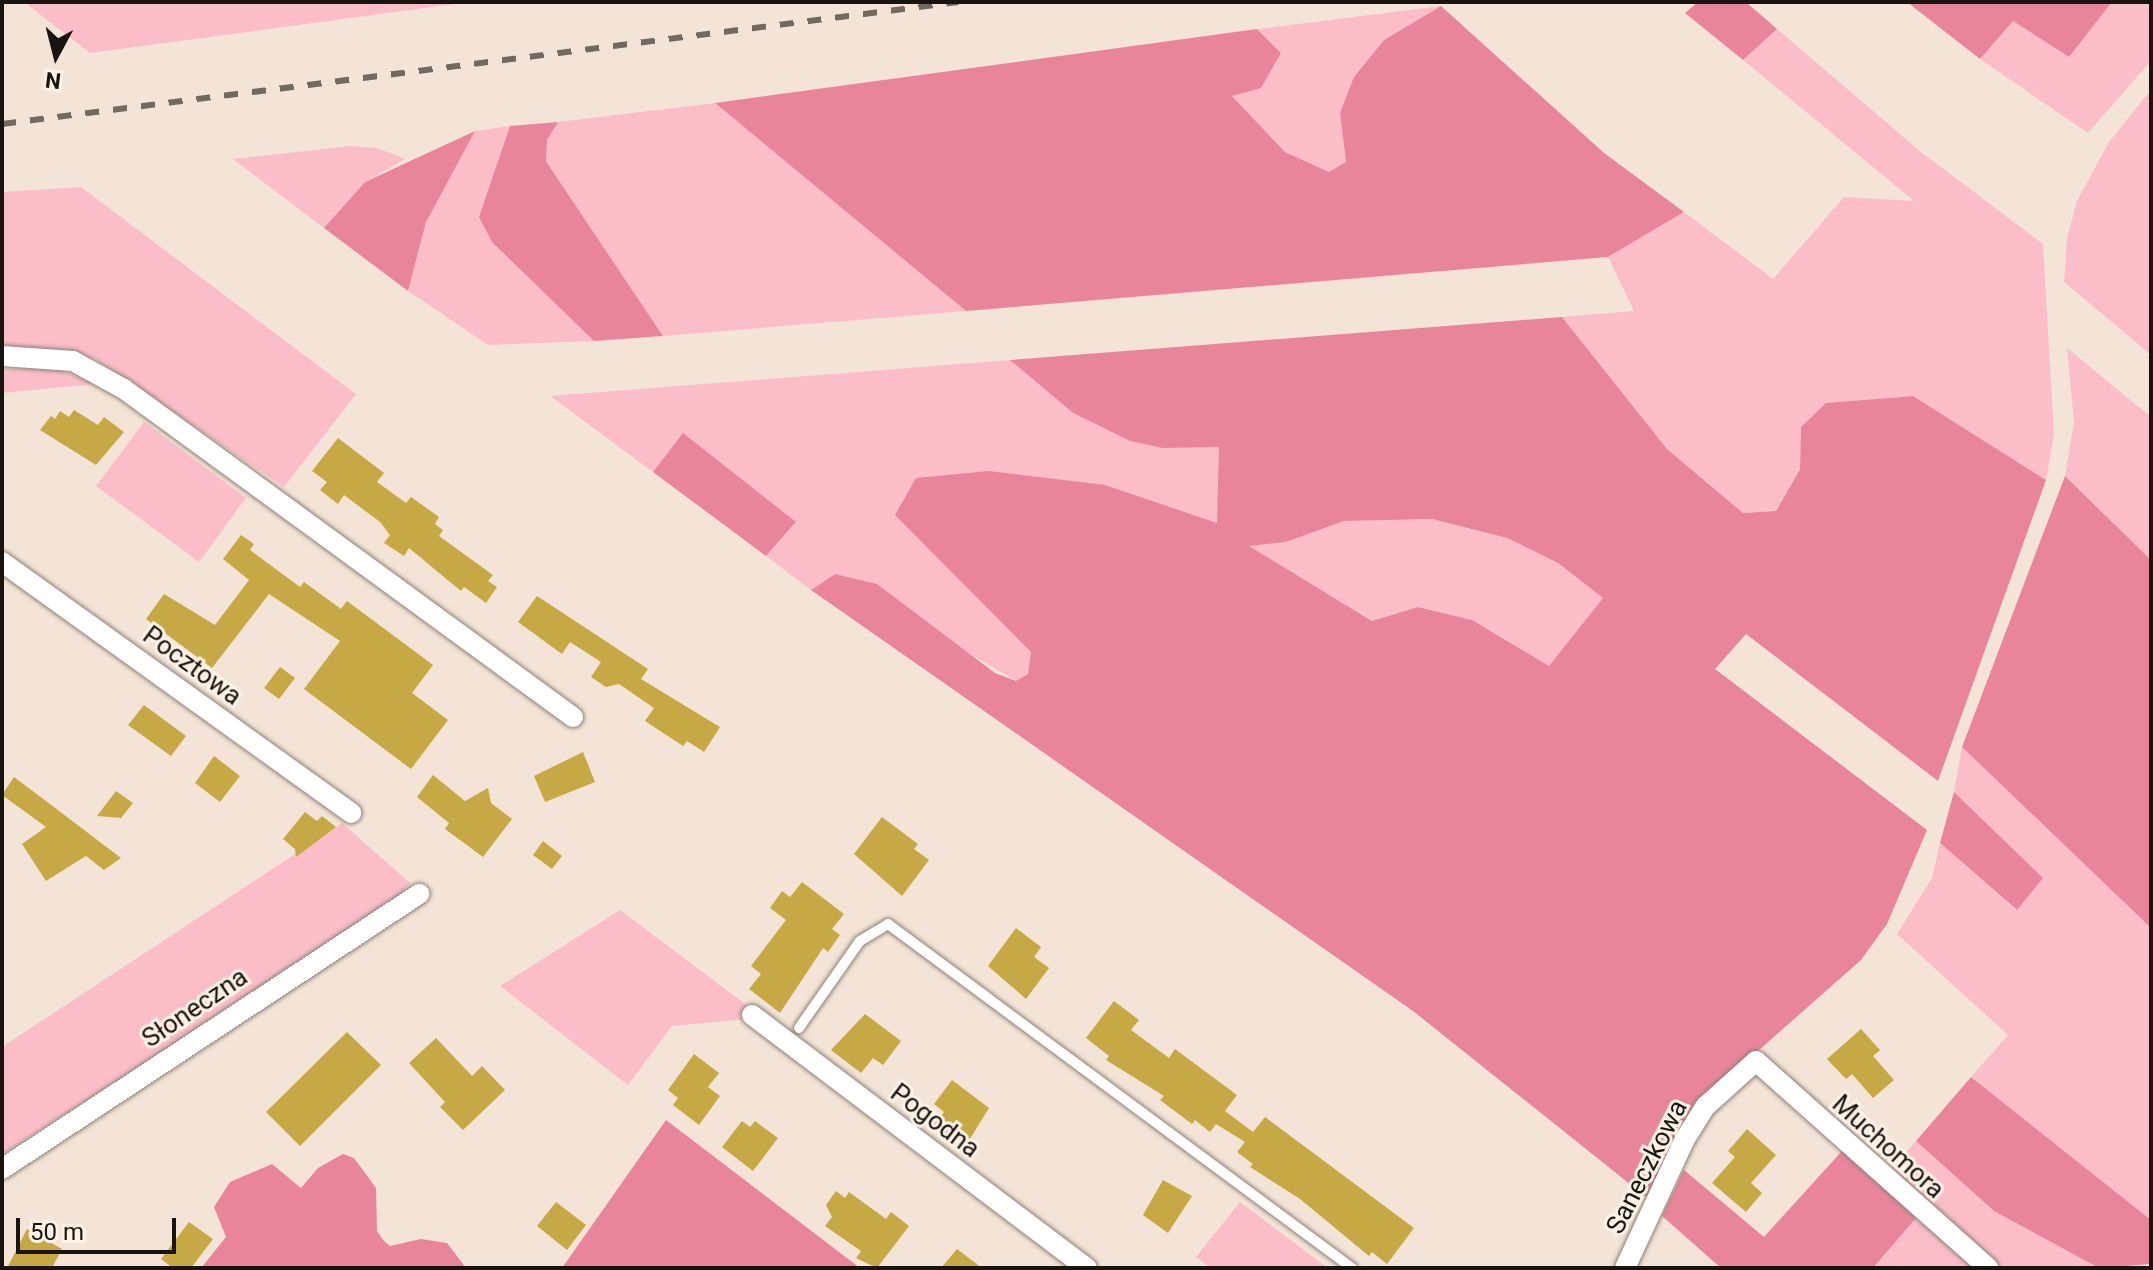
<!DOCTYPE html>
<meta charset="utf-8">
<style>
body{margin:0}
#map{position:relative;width:2153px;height:1270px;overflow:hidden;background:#f3e4d7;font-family:Roboto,sans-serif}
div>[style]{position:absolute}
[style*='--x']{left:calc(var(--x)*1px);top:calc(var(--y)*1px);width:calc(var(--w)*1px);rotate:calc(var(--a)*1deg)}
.green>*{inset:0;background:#fbbec9}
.forest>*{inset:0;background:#e9859b}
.building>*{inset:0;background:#c6a944}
.roads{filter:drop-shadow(0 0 2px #8d8074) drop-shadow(0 0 2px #8d8074)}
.service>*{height:10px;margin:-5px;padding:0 5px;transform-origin:5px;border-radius:5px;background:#fff}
.minor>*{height:20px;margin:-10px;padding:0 10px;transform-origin:10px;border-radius:10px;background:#fff}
.rail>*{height:6px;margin-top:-3px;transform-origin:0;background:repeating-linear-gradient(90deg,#726961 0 14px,transparent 0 28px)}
span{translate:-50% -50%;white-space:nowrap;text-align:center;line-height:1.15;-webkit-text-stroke:6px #fef2e7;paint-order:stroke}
.street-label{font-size:26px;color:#191410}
.frame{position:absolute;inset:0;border:4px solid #191410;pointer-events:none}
.north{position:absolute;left:16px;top:16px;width:80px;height:80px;-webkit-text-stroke:6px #fef2e7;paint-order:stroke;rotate:187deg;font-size:22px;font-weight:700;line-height:32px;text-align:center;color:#191410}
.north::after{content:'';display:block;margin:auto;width:28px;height:36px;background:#191410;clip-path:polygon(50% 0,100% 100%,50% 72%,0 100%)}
.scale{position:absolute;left:16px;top:1218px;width:160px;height:36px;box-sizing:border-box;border:4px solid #191410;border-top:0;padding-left:10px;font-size:24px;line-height:28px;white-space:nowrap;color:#191410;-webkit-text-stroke:6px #fef2e7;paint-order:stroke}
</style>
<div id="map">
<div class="green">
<i style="clip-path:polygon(24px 2px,469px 2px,90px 53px)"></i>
<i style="clip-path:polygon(2112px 2px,2151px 2px,2151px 61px,2088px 133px,1980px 59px,2013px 21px,2069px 57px)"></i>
<i style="clip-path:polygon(1441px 6px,1384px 40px,1340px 113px,1346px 162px,1329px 172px,1285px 152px,1231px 95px,1261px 88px,1281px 53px,1257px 29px)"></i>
<i style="clip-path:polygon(1777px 29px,1921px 152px,2043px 244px,2054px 434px,2046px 480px,1913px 396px,1826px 403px,1801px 427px,1800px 468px,1776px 511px,1743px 513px,1667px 449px,1562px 317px,1634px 311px,1608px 257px,1684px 212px,1773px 279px,1844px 197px,1914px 201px,1743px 60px)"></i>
<i style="clip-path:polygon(2151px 90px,2151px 355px,2064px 282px,2067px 238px,2077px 201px,2109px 142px)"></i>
<i style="clip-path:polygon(715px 103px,966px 311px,663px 336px,546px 160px,547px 140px,558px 122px)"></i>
<i style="clip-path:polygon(510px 126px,480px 217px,594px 341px,488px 345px,408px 291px,426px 222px,448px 174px,475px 131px)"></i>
<i style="clip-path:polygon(351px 146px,377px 148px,405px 159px,365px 182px,324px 228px,233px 159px)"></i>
<i style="clip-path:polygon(81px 187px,356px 394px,284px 487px,94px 358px,2px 348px,2px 192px)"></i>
<i style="clip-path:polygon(2067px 348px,2151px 417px,2151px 560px,2065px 476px,2074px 422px)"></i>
<i style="clip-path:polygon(1010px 360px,1073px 413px,1130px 441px,1162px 448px,1220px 446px,1217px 524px,1105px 485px,896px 515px,1031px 652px,1029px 674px,1016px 681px,835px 574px,811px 590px,766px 556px,796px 523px,684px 434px,653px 472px,550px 396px)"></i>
<i style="clip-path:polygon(32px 367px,55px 368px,95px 384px,2px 393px,2px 370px)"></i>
<i style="clip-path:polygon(144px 422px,246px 498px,199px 562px,96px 486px)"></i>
<i style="clip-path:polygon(1432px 519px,1507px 538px,1558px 563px,1603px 598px,1549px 667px,1472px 620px,1418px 607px,1373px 621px,1248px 546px,1286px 542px,1344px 521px)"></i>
<i style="clip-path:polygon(1962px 747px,2151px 928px,2151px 1220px,1971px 1077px,2008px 1035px,1897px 934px,1932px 878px,1940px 843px,2016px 910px,2043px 878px,1954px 792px)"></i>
<i style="clip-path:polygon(342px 823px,410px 883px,392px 905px,2px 1154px,2px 1047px)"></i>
<i style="clip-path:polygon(620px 910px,749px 1007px,747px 1019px,672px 1026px,628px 1085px,500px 986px)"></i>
<i style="clip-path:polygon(1916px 1141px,1994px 1211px,2099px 1268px,2000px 1268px,1888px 1172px)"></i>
<i style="clip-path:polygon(1240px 1202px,1328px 1268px,1210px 1268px,1196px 1257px)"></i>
<i style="clip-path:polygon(1916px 1218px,1976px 1268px,1873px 1268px)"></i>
</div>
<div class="forest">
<i style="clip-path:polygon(1698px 2px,1746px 2px,1777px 29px,1743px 60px,1685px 13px)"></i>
<i style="clip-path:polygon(1907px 2px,2112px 2px,2069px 57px,2013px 21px,1980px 59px)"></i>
<i style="clip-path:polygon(1441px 6px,1604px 153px,1684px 212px,1608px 257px,966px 311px,715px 103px,1257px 29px,1281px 53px,1261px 88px,1232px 96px,1285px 152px,1329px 172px,1346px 162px,1340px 113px,1354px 77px,1384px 40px)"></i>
<i style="clip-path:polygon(558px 122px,547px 140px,546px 161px,663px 336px,594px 341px,492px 242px,479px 217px,510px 126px)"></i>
<i style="clip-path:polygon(475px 131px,426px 222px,408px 291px,324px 228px,365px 182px)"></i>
<i style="clip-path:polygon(evenodd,1562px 317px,1667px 449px,1743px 513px,1776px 511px,1800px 469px,1801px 427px,1826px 403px,1913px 396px,2046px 480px,1938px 781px,1746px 634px,1715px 669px,1927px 830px,1887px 924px,1861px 960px,1690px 1111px,1651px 1201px,1413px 1011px,811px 590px,835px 574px,877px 584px,995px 673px,1016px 681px,1028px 674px,1031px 652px,895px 515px,916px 478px,989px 471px,1105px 485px,1217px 523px,1219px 447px,1162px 448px,1130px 441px,1073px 413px,1010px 360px,1562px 317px,1432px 519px,1507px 538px,1558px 563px,1603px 598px,1549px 666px,1472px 620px,1418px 607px,1372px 621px,1249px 546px,1286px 542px,1344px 521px,1432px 519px)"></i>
<i style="clip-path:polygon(683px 433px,796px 522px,766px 556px,653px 472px)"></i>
<i style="clip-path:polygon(2065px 476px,2151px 560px,2151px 928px,1962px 747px)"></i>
<i style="clip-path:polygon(1954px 792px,2043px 878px,2017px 910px,1940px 843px)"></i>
<i style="clip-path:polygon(1971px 1077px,2151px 1220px,2151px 1264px,2099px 1268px,1994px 1211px,1916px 1141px)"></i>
<i style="clip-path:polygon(666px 1120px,860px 1268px,562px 1268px)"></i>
<i style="clip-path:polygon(1842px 1151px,1916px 1218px,1873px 1268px,1721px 1268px,1662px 1216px,1684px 1170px,1764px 1237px)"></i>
<i style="clip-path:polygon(343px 1154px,354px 1158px,376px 1188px,377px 1231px,383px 1240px,390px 1246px,421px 1239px,447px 1243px,466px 1268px,201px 1268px,226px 1237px,214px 1207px,230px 1182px,272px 1164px,301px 1188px,318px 1168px)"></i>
</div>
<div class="building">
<i style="clip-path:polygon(74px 410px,98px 425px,104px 417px,124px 432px,96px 465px,40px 430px,51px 416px,55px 419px,60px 411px,69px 417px)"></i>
<i style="clip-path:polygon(338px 438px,384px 473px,377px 482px,406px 503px,411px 497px,439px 517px,435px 524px,443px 530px,439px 536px,493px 575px,488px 581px,497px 587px,486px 603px,464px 587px,461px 591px,409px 548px,404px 556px,384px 543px,390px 535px,380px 522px,344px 495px,338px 504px,320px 490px,327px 482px,312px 471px)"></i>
<i style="clip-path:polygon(241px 535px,254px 544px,250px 550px,300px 587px,304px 582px,341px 609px,347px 601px,433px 665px,412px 693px,448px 720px,411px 769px,304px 689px,340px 641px,269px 594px,212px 668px,146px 619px,164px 594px,215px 625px,249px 580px,223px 559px)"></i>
<i style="clip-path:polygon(537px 596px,648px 669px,641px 679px,720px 727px,704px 752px,687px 741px,683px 746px,645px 721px,654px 708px,619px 684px,606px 687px,591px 677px,601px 662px,570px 642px,562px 654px,518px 622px)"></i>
<i style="clip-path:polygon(280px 667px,295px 678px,279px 699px,264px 688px)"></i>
<i style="clip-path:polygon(144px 705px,186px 736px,171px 756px,128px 725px)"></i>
<i style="clip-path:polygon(583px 752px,595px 782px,545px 802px,534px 776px)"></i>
<i style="clip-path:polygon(214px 756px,240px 776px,220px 802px,195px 783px)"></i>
<i style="clip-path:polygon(433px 775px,465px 801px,488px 788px,491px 803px,512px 819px,483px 857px,445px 829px,449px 823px,417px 797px)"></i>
<i style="clip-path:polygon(14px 777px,42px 798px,121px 858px,104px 870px,86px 856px,46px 881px,22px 844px,46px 827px,2px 795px)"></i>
<i style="clip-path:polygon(116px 791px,133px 803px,121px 818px,97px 816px)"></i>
<i style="clip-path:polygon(305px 812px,317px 821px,322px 816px,336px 827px,296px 857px,295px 849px,283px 839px)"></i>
<i style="clip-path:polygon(882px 817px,918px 844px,914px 849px,929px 860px,902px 896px,854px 854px)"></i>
<i style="clip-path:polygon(543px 841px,562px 856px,552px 869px,533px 855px)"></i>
<i style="clip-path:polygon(802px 882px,844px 914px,832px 929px,840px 935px,828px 952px,823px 948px,780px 1013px,749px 989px,761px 974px,751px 966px,786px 920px,770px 908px,782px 891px,790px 897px)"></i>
<i style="clip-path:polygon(1016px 928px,1041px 947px,1034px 957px,1049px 968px,1026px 999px,988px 966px)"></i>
<i style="clip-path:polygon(1114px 1001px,1139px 1020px,1131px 1030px,1169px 1058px,1175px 1049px,1237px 1095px,1225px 1111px,1253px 1132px,1249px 1137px,1265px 1117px,1414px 1228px,1387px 1264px,1372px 1252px,1369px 1256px,1300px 1199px,1250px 1167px,1253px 1164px,1237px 1152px,1245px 1142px,1216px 1124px,1210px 1132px,1195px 1120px,1192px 1124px,1160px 1100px,1164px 1096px,1106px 1060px,1109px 1056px,1086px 1038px)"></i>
<i style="clip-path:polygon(865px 1014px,901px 1041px,883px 1065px,873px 1058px,861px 1073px,831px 1050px)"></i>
<i style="clip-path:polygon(1861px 1029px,1880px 1050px,1873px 1056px,1894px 1080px,1873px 1098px,1852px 1074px,1846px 1079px,1827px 1059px)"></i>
<i style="clip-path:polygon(347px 1032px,381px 1065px,300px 1146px,266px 1112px)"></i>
<i style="clip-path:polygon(436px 1038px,472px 1076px,482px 1066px,505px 1090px,463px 1130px,440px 1107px,445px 1102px,409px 1063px)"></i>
<i style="clip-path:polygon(694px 1054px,719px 1073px,708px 1087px,720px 1096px,699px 1125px,673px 1105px,678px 1098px,668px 1090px)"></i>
<i style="clip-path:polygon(952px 1080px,989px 1108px,963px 1150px,932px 1127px,944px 1112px,934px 1104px)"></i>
<i style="clip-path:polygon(742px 1121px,750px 1127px,755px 1121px,778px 1138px,753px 1171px,722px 1147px)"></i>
<i style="clip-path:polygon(1747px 1129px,1776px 1155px,1751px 1183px,1762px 1193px,1746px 1212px,1712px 1183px,1735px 1157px,1728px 1151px)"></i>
<i style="clip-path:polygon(1163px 1180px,1192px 1196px,1168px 1233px,1143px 1215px)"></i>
<i style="clip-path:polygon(836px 1191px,845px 1198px,849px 1192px,886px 1219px,891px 1212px,909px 1226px,877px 1268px,856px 1258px,861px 1251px,825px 1226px,832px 1217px,826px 1205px)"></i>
<i style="clip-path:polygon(556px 1202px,586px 1225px,567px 1250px,537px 1226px)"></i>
<i style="clip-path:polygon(189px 1222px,213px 1239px,191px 1268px,173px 1268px,161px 1259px)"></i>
<i style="clip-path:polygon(27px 1229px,62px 1249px,52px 1268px,7px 1268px)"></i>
<i style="clip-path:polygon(957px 1249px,982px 1268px,941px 1268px)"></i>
</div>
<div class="roads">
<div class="service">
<i style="--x:799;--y:1028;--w:106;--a:-55"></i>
<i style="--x:860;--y:941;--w:33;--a:-31"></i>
<i style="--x:888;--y:924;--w:578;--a:36.55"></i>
</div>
<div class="minor">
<i style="--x:2;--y:356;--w:71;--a:4"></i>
<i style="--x:73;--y:361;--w:58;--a:28.8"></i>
<i style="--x:124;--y:389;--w:556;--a:36.15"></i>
<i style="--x:2;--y:562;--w:430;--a:35.7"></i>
<i style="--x:752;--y:1015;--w:420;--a:37.1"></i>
<i style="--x:2;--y:1169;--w:500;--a:-33.4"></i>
<i style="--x:1625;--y:1268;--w:142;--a:-65.1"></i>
<i style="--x:1685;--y:1139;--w:39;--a:-58"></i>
<i style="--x:1706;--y:1106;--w:67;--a:-42"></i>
<i style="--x:1756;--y:1061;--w:311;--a:41.7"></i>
</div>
</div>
<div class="rail">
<i style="--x:2;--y:124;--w:964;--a:-7.27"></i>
</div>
<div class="street-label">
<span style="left:192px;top:666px;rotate:36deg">Pocztowa</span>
<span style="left:195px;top:1008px;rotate:-34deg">Słoneczna</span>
<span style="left:935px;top:1121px;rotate:37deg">Pogodna</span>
<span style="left:1888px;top:1147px;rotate:42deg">Muchomora</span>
<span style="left:1647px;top:1167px;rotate:-63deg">Saneczkowa</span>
</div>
<div class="frame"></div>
<div class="north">N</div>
<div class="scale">50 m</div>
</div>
